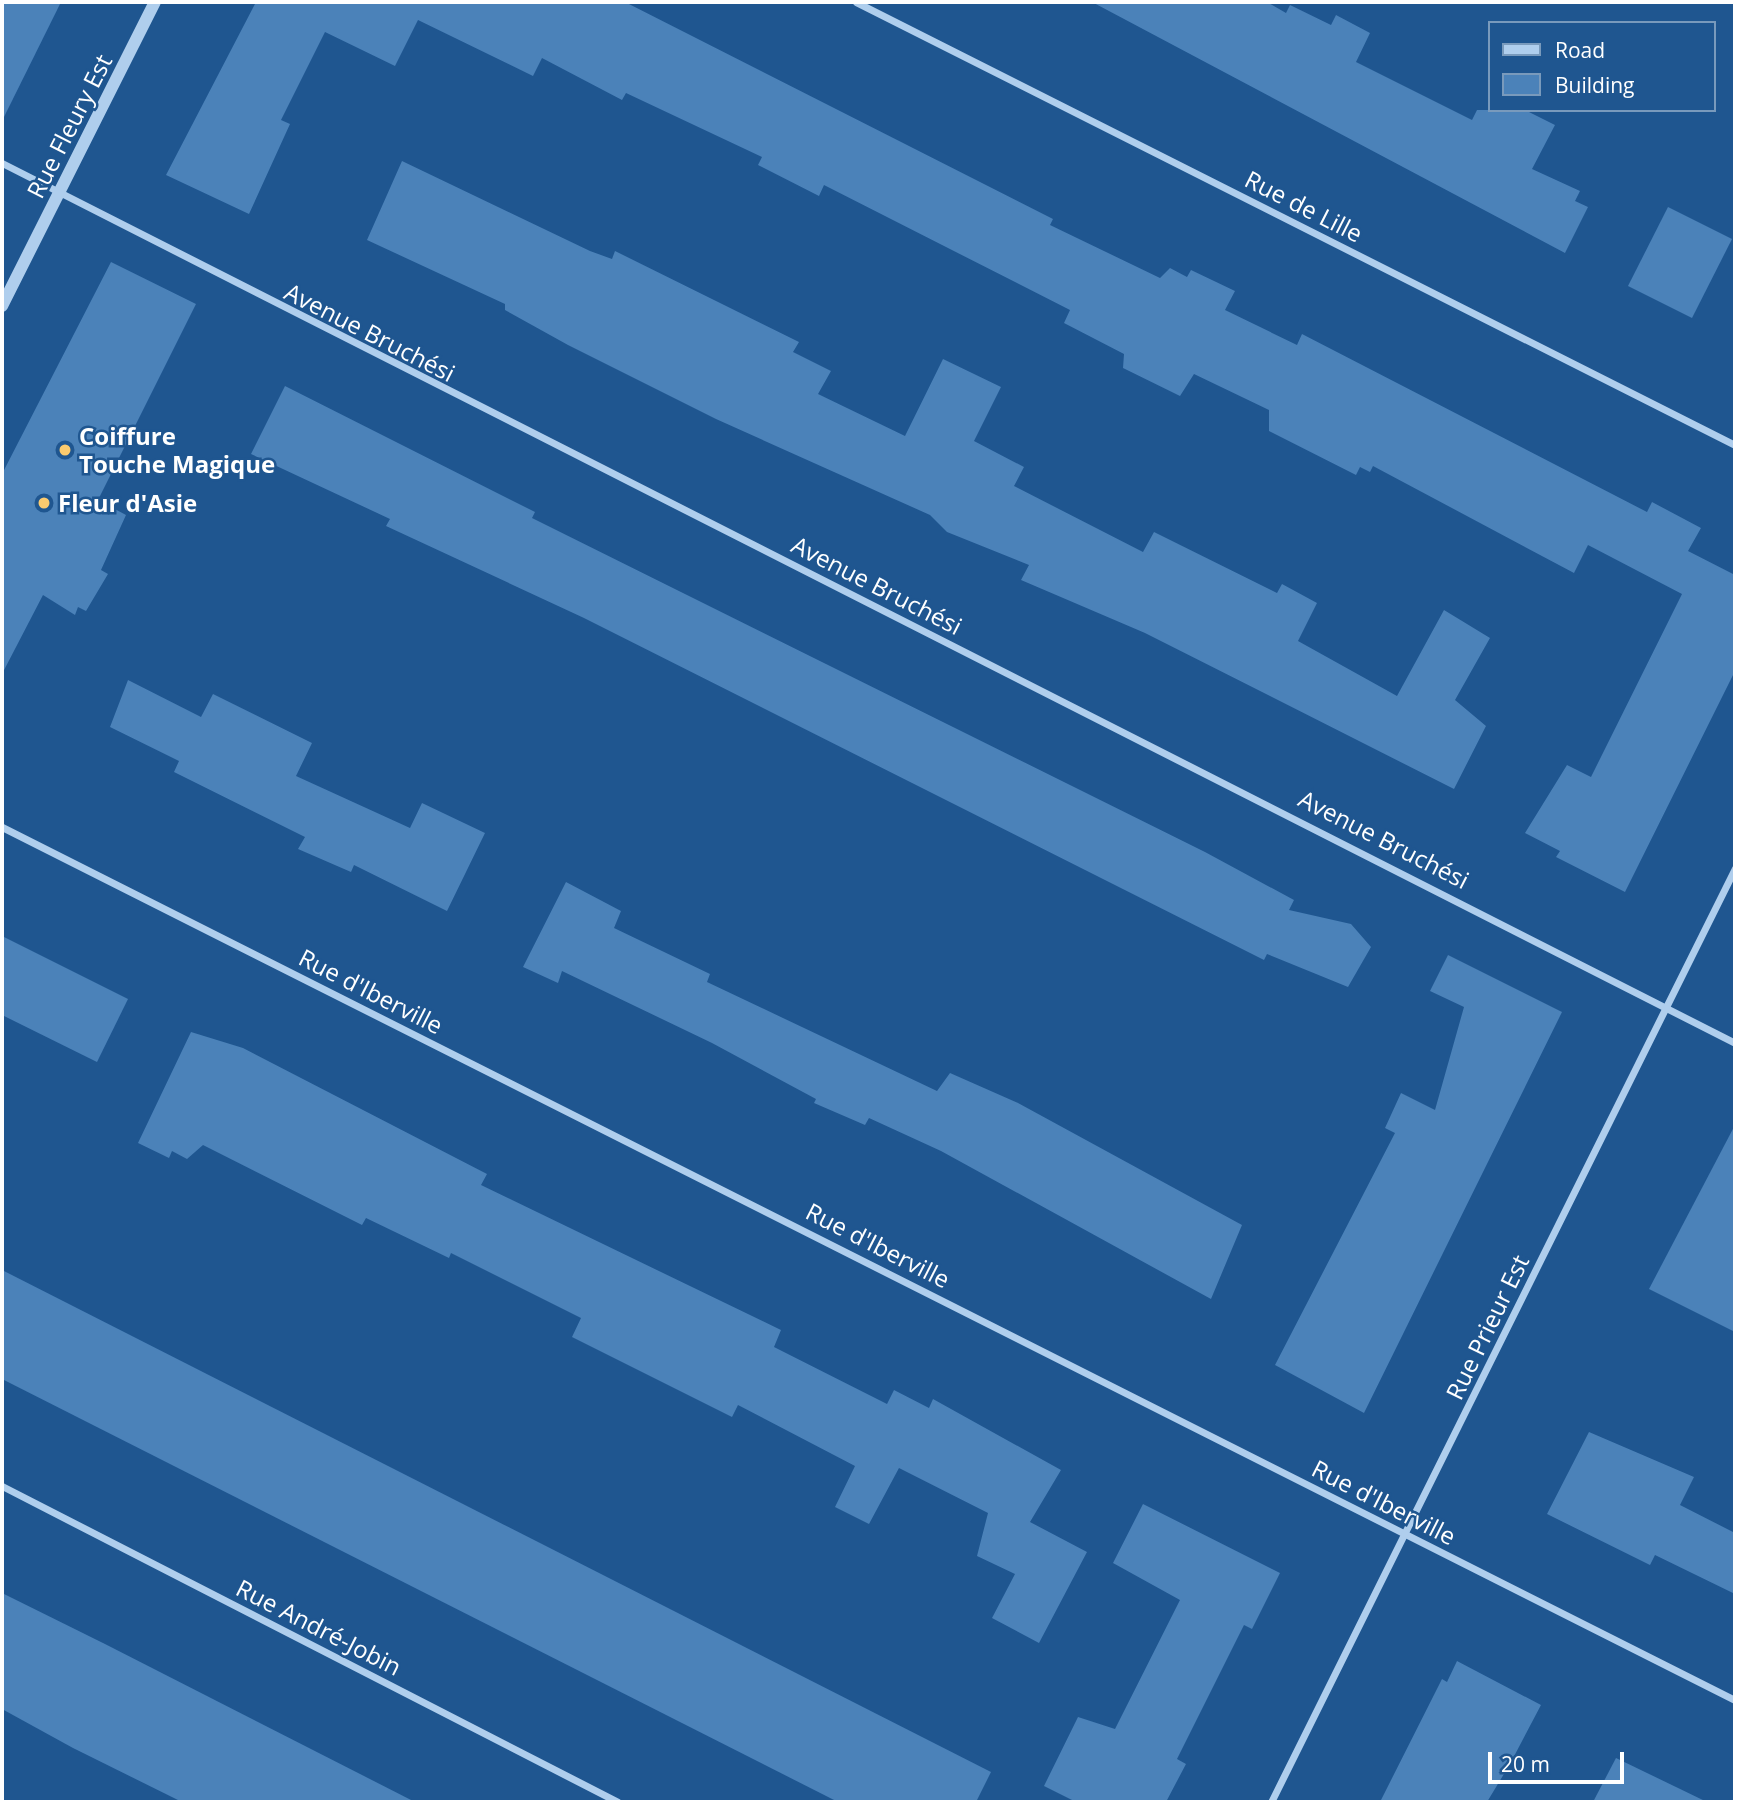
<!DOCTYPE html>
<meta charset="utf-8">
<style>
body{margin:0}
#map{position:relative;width:1737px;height:1804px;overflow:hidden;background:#1f5690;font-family:"Open Sans",sans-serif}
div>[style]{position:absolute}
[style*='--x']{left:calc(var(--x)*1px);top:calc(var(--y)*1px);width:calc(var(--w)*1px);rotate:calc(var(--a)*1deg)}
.building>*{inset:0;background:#4b82b9}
.minor>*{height:7px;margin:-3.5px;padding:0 3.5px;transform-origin:3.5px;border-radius:3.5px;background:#afceed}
.tertiary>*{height:12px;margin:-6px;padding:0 6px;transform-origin:6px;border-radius:6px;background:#afceed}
.dots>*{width:19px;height:19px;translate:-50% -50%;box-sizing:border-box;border:4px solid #1f5690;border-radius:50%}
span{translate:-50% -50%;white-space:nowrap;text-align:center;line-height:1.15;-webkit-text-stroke:5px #1f5690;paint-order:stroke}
.street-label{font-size:24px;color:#fff}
.poi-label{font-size:24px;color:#fff;font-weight:700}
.left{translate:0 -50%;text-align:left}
.frame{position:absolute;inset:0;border:4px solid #fff;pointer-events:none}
.legend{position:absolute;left:1488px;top:21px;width:228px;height:91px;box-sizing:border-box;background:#1f5690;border:2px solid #799abc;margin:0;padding:9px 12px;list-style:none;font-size:21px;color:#fff}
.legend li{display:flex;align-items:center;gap:14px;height:35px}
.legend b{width:35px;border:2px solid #799abc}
.scale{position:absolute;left:1488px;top:1752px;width:136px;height:32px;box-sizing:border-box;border:4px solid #fff;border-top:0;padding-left:9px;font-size:21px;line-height:24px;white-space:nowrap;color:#fff;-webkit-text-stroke:5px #1f5690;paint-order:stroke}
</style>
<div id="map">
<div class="building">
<i style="clip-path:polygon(2px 2px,61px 2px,2px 121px)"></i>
<i style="clip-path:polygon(256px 2px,625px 2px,1053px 219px,1050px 225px,1160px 278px,1170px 268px,1187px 277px,1191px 270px,1235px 291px,1225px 310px,1297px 345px,1302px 334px,1647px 512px,1652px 502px,1701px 528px,1688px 551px,1735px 575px,1735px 671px,1625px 892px,1556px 857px,1560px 851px,1525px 833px,1567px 765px,1591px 777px,1682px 594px,1588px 545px,1574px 573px,1373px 466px,1370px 472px,1360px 467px,1356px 475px,1269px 431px,1269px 410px,1194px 374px,1180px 396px,1123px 368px,1124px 354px,1064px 323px,1070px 310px,824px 185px,819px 196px,758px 165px,762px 157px,626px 93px,622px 100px,542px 58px,533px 76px,418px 20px,395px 66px,325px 32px,281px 120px,290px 124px,249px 214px,166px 175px)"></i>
<i style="clip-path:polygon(1092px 2px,1267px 2px,1286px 13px,1290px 5px,1331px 25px,1336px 15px,1370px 33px,1356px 62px,1472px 120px,1477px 110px,1525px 110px,1555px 125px,1532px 169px,1580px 191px,1575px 201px,1588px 207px,1565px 253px)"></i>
<i style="clip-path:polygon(402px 161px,590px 251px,612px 259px,615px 251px,799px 342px,793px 352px,831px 371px,818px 394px,905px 436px,943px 359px,1001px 387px,974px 441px,1024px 467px,1014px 486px,1143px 552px,1154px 532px,1277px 593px,1282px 584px,1317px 603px,1298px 641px,1397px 696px,1444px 610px,1490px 638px,1455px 700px,1486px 726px,1454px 789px,1145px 633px,1021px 580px,1029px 565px,947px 532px,930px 515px,716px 419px,568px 345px,505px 310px,505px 304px,367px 240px)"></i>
<i style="clip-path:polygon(1668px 207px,1732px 239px,1692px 318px,1628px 286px)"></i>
<i style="clip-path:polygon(111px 262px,196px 304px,98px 500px,126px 515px,101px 570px,108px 574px,86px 611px,78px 607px,75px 615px,43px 595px,2px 674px,2px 474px)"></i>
<i style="clip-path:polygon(285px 386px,535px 512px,532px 518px,1205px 852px,1294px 900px,1289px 910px,1351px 924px,1371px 947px,1348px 987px,1267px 954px,1264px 960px,584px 618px,386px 526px,390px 519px,251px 454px)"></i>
<i style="clip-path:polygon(128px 680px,201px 717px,213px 694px,312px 743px,296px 776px,410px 828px,422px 803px,485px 833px,447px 911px,354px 865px,351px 872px,298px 849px,305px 837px,174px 772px,179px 761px,110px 727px)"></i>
<i style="clip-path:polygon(566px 882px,621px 911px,614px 928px,710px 974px,707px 982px,937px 1091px,950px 1073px,1018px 1103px,1242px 1225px,1211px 1299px,941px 1151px,869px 1118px,865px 1125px,814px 1103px,816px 1099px,712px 1043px,562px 971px,558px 983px,523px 967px)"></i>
<i style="clip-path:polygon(2px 936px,128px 999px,97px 1062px,2px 1015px)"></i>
<i style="clip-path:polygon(1448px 955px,1562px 1012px,1364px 1413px,1275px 1365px,1395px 1133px,1385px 1128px,1401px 1093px,1435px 1110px,1464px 1007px,1430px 991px)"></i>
<i style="clip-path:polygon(191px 1032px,243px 1048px,487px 1174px,481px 1185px,781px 1330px,774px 1347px,887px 1404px,894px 1390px,929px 1408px,933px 1399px,1061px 1470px,1030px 1522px,1087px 1552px,1039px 1643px,992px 1618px,1015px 1574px,977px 1556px,988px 1513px,899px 1468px,869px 1524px,835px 1507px,855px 1466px,738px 1405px,732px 1417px,572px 1337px,581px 1318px,451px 1253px,449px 1258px,366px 1218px,362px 1225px,203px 1145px,187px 1159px,172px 1151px,169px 1158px,138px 1143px)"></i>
<i style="clip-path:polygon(1735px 1125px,1735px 1332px,1649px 1289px)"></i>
<i style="clip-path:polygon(2px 1270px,991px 1772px,976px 1802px,838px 1802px,2px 1379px)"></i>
<i style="clip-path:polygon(1589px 1432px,1694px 1477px,1680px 1505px,1735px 1533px,1735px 1594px,1655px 1555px,1650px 1565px,1547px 1514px)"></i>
<i style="clip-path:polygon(1143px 1504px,1280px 1573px,1252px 1629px,1244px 1625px,1177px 1759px,1186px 1764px,1166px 1802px,1076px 1802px,1044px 1786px,1078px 1717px,1115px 1729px,1180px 1600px,1113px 1563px)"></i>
<i style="clip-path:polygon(2px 1593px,105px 1644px,415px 1802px,182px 1802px,73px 1748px,2px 1709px)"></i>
<i style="clip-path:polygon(1457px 1661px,1541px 1705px,1510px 1764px,1487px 1802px,1380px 1802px,1442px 1679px,1447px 1682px)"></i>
<i style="clip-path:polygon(1616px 1758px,1707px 1802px,1593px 1802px)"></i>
</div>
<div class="minor">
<i style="--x:856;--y:2;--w:984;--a:26.75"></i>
<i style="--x:2;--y:163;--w:1944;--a:26.92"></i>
<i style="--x:2;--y:827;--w:1940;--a:26.74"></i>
<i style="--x:2;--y:1486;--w:692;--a:27.16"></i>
<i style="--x:1271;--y:1802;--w:1043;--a:-63.58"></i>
</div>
<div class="tertiary">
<i style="--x:2;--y:306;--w:340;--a:-63.3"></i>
</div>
<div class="dots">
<i style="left:65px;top:450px;background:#fbcb6f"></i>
<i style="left:44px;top:503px;background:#fbcb6f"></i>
</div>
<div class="street-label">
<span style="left:69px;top:126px;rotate:-63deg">Rue Fleury Est</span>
<span style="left:1304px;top:206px;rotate:27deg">Rue de Lille</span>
<span style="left:370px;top:332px;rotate:27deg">Avenue Bruchési</span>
<span style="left:877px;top:585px;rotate:27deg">Avenue Bruchési</span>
<span style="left:1384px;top:839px;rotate:27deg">Avenue Bruchési</span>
<span style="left:371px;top:991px;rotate:27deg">Rue d'Iberville</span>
<span style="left:878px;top:1245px;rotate:27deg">Rue d'Iberville</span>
<span style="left:1487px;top:1327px;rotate:-64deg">Rue Prieur Est</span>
<span style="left:1384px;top:1502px;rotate:27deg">Rue d'Iberville</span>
<span style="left:319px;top:1627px;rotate:27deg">Rue André-Jobin</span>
</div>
<div class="poi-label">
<span class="left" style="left:79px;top:450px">Coiffure<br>Touche Magique</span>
<span class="left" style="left:58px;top:503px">Fleur d'Asie</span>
</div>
<div class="frame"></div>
<ul class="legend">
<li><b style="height:9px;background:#afceed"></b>Road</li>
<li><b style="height:19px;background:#4b82b9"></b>Building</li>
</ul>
<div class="scale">20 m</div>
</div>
